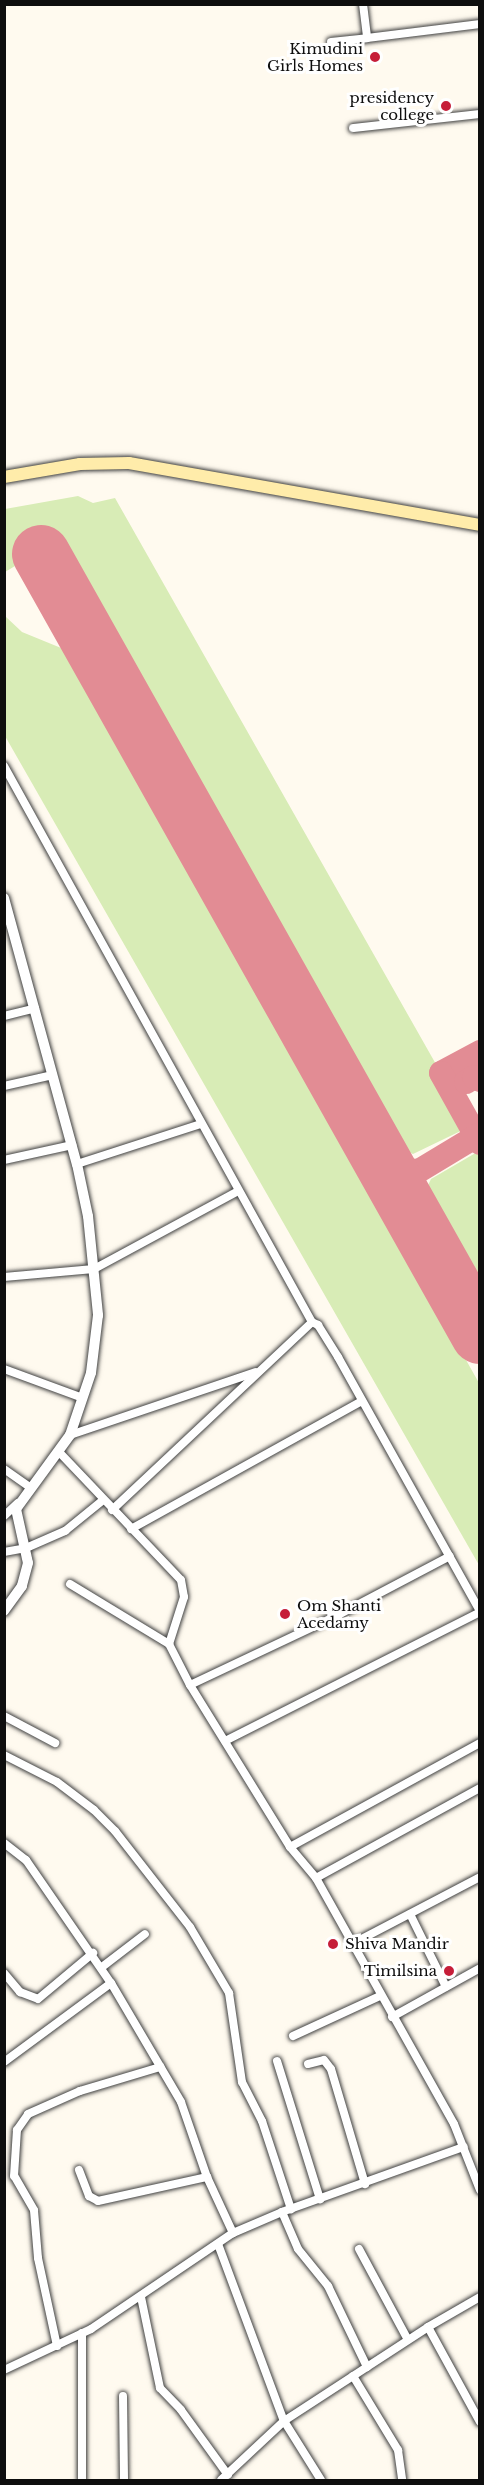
<!DOCTYPE html>
<style>
body{margin:0}
#map{position:relative;width:484px;height:2485px;overflow:hidden;background:#fffaef;font-family:"Libre Baskerville",serif}
div>[style]{position:absolute}
[style*='--x']{left:calc(var(--x)*1px);top:calc(var(--y)*1px);width:calc(var(--w)*1px);rotate:calc(var(--a)*1deg)}
.green>*{inset:0;background:#d8ecb6}
.taxiway>*{height:24px;margin:-12px;padding:0 12px;transform-origin:12px;border-radius:12px;background:#e28c94}
.runway>*{height:58px;margin:-29px;padding:0 29px;transform-origin:29px;border-radius:29px;background:#e28c94}
.roads{filter:drop-shadow(0 0 2px #414141) drop-shadow(0 0 2px #414141)}
.minor>*{height:8px;margin:-4px;padding:0 4px;transform-origin:4px;border-radius:4px;background:#fff}
.tertiary>*{height:10px;margin:-5px;padding:0 5px;transform-origin:5px;border-radius:5px;background:#fff}
.secondary>*{height:12px;margin:-6px;padding:0 6px;transform-origin:6px;border-radius:6px;background:#ffecaa}
.dots>*{width:16px;height:16px;translate:-50% -50%;box-sizing:border-box;border:3px solid #fff;border-radius:50%}
span{translate:-50% -50%;white-space:nowrap;text-align:center;line-height:1.15;-webkit-text-stroke:6px #fff;paint-order:stroke}
.poi-label{font-size:15px;color:#0e0e0e}
.right{translate:-100% -50%;text-align:right}
.left{translate:0 -50%;text-align:left}
.frame{position:absolute;inset:0;border:6px solid #0e0e0e;pointer-events:none}
</style>
<div id="map">
<div class="green">
<i style="clip-path:polygon(78px 496px,93px 503px,115px 498px,471px 1126px,413px 1154px,389px 1143px,52px 544px,5px 572px,5px 509px)"></i>
<i style="clip-path:polygon(5px 616px,22px 632px,66px 650px,479px 1383px,479px 1565px,5px 736px)"></i>
<i style="clip-path:polygon(479px 1151px,479px 1303px,426px 1208px,423px 1196px,431px 1179px)"></i>
</div>
<div class="taxiway">
<i style="--x:480;--y:1052;--w:44;--a:151.7"></i>
<i style="--x:441;--y:1073;--w:80;--a:60.9"></i>
<i style="--x:466;--y:1082;--w:9;--a:-32"></i>
<i style="--x:474;--y:1077;--w:7;--a:27"></i>
<i style="--x:379;--y:1156;--w:20;--a:45"></i>
<i style="--x:393;--y:1170;--w:23;--a:2"></i>
<i style="--x:407;--y:1206;--w:17;--a:-97"></i>
<i style="--x:405;--y:1189;--w:16;--a:-63"></i>
<i style="--x:412;--y:1175;--w:79;--a:-31.1"></i>
</div>
<div class="runway">
<i style="--x:41;--y:554;--w:896;--a:60.66"></i>
</div>
<div class="roads">
<div class="minor">
<i style="--x:363;--y:4;--w:34;--a:83"></i>
<i style="--x:367;--y:38;--w:114;--a:-7.1"></i>
<i style="--x:331;--y:42;--w:36;--a:-6"></i>
<i style="--x:353;--y:128;--w:128;--a:-6.3"></i>
<i style="--x:4;--y:766;--w:636;--a:61.02"></i>
<i style="--x:312;--y:1322;--w:7;--a:27"></i>
<i style="--x:318;--y:1325;--w:38;--a:58"></i>
<i style="--x:338;--y:1357;--w:291;--a:60.8"></i>
<i style="--x:4;--y:1016;--w:32;--a:-14"></i>
<i style="--x:4;--y:1086;--w:50;--a:-12.7"></i>
<i style="--x:4;--y:1160;--w:70;--a:-12.4"></i>
<i style="--x:77;--y:1164;--w:130;--a:-17.9"></i>
<i style="--x:4;--y:1277;--w:90;--a:-5.1"></i>
<i style="--x:94;--y:1269;--w:164;--a:-28.4"></i>
<i style="--x:4;--y:1369;--w:84;--a:20.2"></i>
<i style="--x:70;--y:1435;--w:196;--a:-18.7"></i>
<i style="--x:60;--y:1453;--w:175;--a:46.4"></i>
<i style="--x:181;--y:1580;--w:17;--a:80"></i>
<i style="--x:184;--y:1597;--w:49;--a:107.7"></i>
<i style="--x:169;--y:1644;--w:46;--a:62.9"></i>
<i style="--x:190;--y:1685;--w:190;--a:58.3"></i>
<i style="--x:290;--y:1847;--w:40;--a:50"></i>
<i style="--x:316;--y:1878;--w:282;--a:60.7"></i>
<i style="--x:454;--y:2124;--w:71;--a:68.5"></i>
<i style="--x:4;--y:1469;--w:33;--a:35"></i>
<i style="--x:112;--y:1510;--w:274;--a:-43.2"></i>
<i style="--x:4;--y:1516;--w:19;--a:-43"></i>
<i style="--x:131;--y:1529;--w:264;--a:-29"></i>
<i style="--x:4;--y:1552;--w:22;--a:-10"></i>
<i style="--x:26;--y:1548;--w:43;--a:-23.6"></i>
<i style="--x:65;--y:1531;--w:49;--a:-39.2"></i>
<i style="--x:70;--y:1584;--w:116;--a:31.2"></i>
<i style="--x:190;--y:1685;--w:166;--a:-25.3"></i>
<i style="--x:340;--y:1614;--w:124;--a:-27.8"></i>
<i style="--x:4;--y:1716;--w:58;--a:27.9"></i>
<i style="--x:225;--y:1741;--w:286;--a:-26.8"></i>
<i style="--x:4;--y:1755;--w:59;--a:27"></i>
<i style="--x:57;--y:1782;--w:46;--a:37.1"></i>
<i style="--x:94;--y:1810;--w:30;--a:45"></i>
<i style="--x:115;--y:1831;--w:122;--a:52"></i>
<i style="--x:190;--y:1927;--w:77;--a:59.4"></i>
<i style="--x:229;--y:1993;--w:90;--a:81.7"></i>
<i style="--x:242;--y:2082;--w:44;--a:62.9"></i>
<i style="--x:262;--y:2121;--w:93;--a:71.8"></i>
<i style="--x:4;--y:1843;--w:28;--a:38"></i>
<i style="--x:26;--y:1860;--w:150;--a:55.4"></i>
<i style="--x:111;--y:1983;--w:138;--a:59.5"></i>
<i style="--x:181;--y:2102;--w:79;--a:70.9"></i>
<i style="--x:207;--y:2177;--w:62;--a:65.1"></i>
<i style="--x:290;--y:1847;--w:217;--a:-28.7"></i>
<i style="--x:316;--y:1878;--w:187;--a:-28.8"></i>
<i style="--x:410;--y:1914;--w:81;--a:63.7"></i>
<i style="--x:352;--y:1944;--w:144;--a:-27.6"></i>
<i style="--x:102;--y:1967;--w:54;--a:-37.5"></i>
<i style="--x:4;--y:1973;--w:25;--a:50"></i>
<i style="--x:20;--y:1992;--w:19;--a:21"></i>
<i style="--x:38;--y:1999;--w:72;--a:-39.9"></i>
<i style="--x:392;--y:2017;--w:101;--a:-29.1"></i>
<i style="--x:293;--y:2036;--w:96;--a:-24.7"></i>
<i style="--x:277;--y:2061;--w:145;--a:72.7"></i>
<i style="--x:4;--y:2062;--w:133;--a:-36.4"></i>
<i style="--x:308;--y:2064;--w:16;--a:-14"></i>
<i style="--x:324;--y:2060;--w:11;--a:52"></i>
<i style="--x:331;--y:2069;--w:120;--a:73.5"></i>
<i style="--x:79;--y:2170;--w:28;--a:69"></i>
<i style="--x:89;--y:2196;--w:10;--a:29"></i>
<i style="--x:98;--y:2201;--w:112;--a:-12.4"></i>
<i style="--x:282;--y:2212;--w:40;--a:66.6"></i>
<i style="--x:298;--y:2249;--w:48;--a:51"></i>
<i style="--x:328;--y:2286;--w:90;--a:64.3"></i>
<i style="--x:218;--y:2244;--w:189;--a:69.6"></i>
<i style="--x:284;--y:2421;--w:86;--a:136.9"></i>
<i style="--x:359;--y:2249;--w:103;--a:61.7"></i>
<i style="--x:141;--y:2297;--w:93;--a:78.2"></i>
<i style="--x:160;--y:2388;--w:30;--a:46"></i>
<i style="--x:181;--y:2410;--w:80;--a:54.1"></i>
<i style="--x:428;--y:2327;--w:60;--a:-30"></i>
<i style="--x:82;--y:2333;--w:147;--a:90"></i>
<i style="--x:57;--y:2346;--w:90;--a:-102.2"></i>
<i style="--x:38;--y:2258;--w:48;--a:-94.8"></i>
<i style="--x:34;--y:2210;--w:39;--a:-120"></i>
<i style="--x:14;--y:2176;--w:46;--a:-86.3"></i>
<i style="--x:17;--y:2130;--w:19;--a:-55"></i>
<i style="--x:28;--y:2114;--w:57;--a:-23.9"></i>
<i style="--x:80;--y:2091;--w:84;--a:-16.7"></i>
<i style="--x:4;--y:2370;--w:96;--a:-25.2"></i>
<i style="--x:91;--y:2329;--w:171;--a:-34.1"></i>
<i style="--x:233;--y:2233;--w:53;--a:-23.2"></i>
<i style="--x:282;--y:2212;--w:193;--a:-19.7"></i>
<i style="--x:353;--y:2376;--w:87;--a:58.7"></i>
<i style="--x:398;--y:2450;--w:30;--a:82"></i>
<i style="--x:123;--y:2396;--w:84;--a:89.3"></i>
<i style="--x:321;--y:2480;--w:70;--a:-122.1"></i>
<i style="--x:284;--y:2421;--w:172;--a:-33.1"></i>
<i style="--x:428;--y:2327;--w:108;--a:61.3"></i>
</div>
<div class="tertiary">
<i style="--x:4;--y:898;--w:276;--a:74.7"></i>
<i style="--x:77;--y:1164;--w:53;--a:78.1"></i>
<i style="--x:88;--y:1216;--w:100;--a:84.2"></i>
<i style="--x:98;--y:1315;--w:58;--a:96.9"></i>
<i style="--x:91;--y:1373;--w:65;--a:108.7"></i>
<i style="--x:70;--y:1435;--w:92;--a:126.1"></i>
<i style="--x:16;--y:1509;--w:55;--a:77.5"></i>
<i style="--x:28;--y:1563;--w:24;--a:105"></i>
<i style="--x:22;--y:1586;--w:31;--a:126"></i>
</div>
<div class="secondary">
<i style="--x:4;--y:477;--w:77;--a:-9.7"></i>
<i style="--x:80;--y:464;--w:49;--a:-1.2"></i>
<i style="--x:129;--y:463;--w:356;--a:10"></i>
</div>
</div>
<div class="dots">
<i style="left:375px;top:57px;background:#c61e39"></i>
<i style="left:446px;top:106px;background:#c61e39"></i>
<i style="left:285px;top:1614px;background:#c61e39"></i>
<i style="left:333px;top:1944px;background:#c61e39"></i>
<i style="left:449px;top:1971px;background:#c61e39"></i>
</div>
<div class="poi-label">
<span class="right" style="left:363px;top:57px">Kimudini<br>Girls Homes</span>
<span class="right" style="left:434px;top:106px">presidency<br>college</span>
<span class="left" style="left:297px;top:1614px">Om Shanti<br>Acedamy</span>
<span class="left" style="left:345px;top:1944px">Shiva Mandir</span>
<span class="right" style="left:437px;top:1971px">Timilsina</span>
</div>
<div class="frame"></div>
</div>
